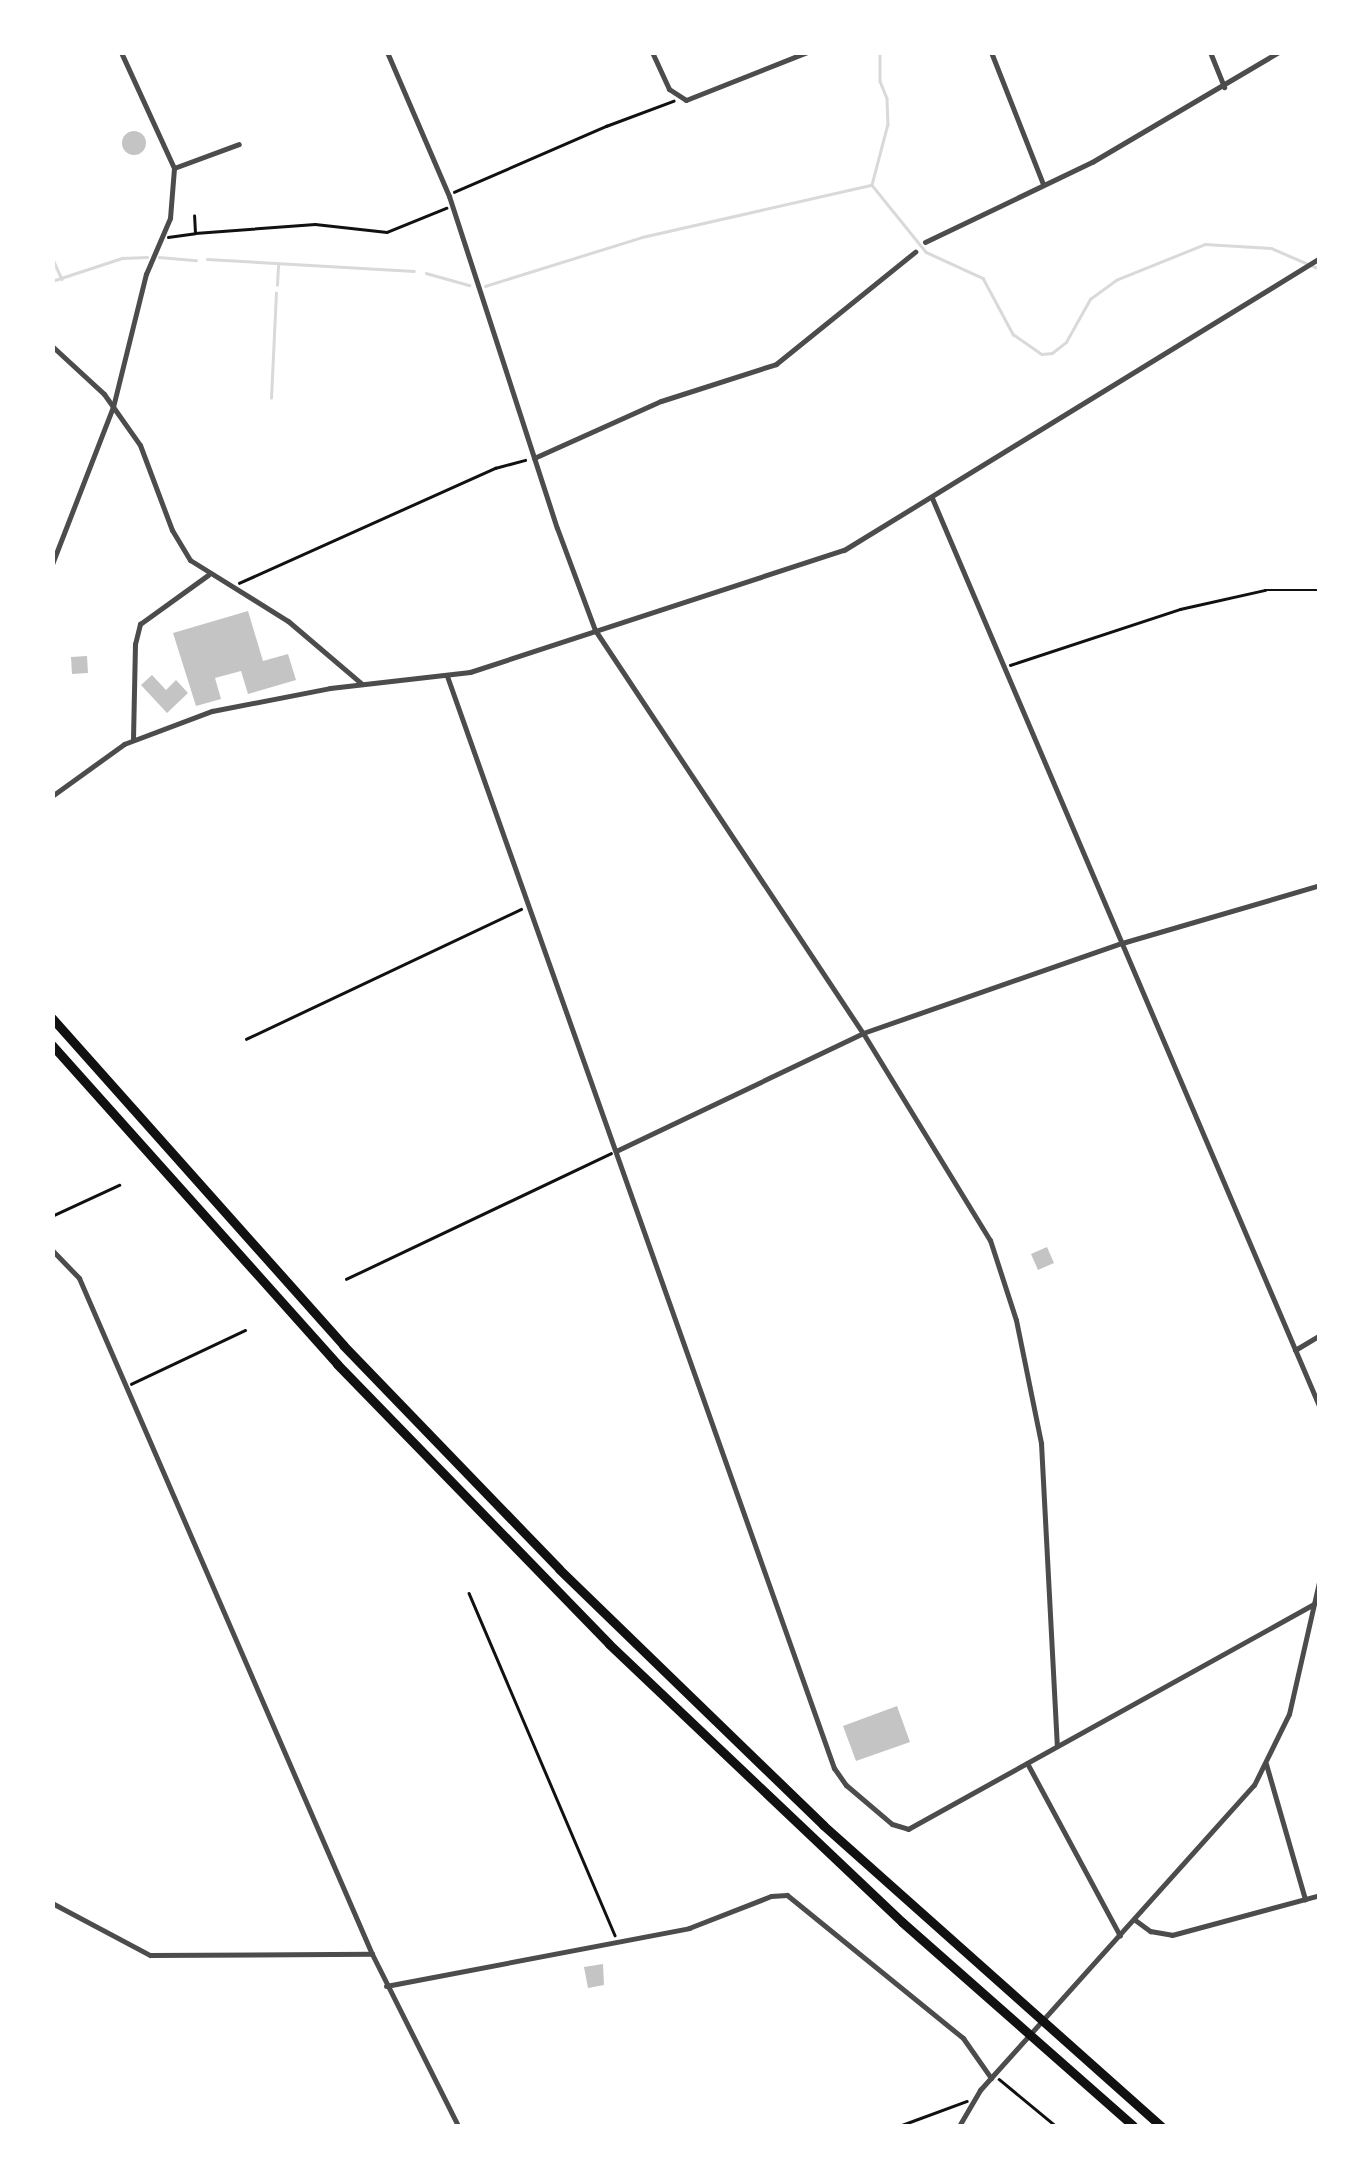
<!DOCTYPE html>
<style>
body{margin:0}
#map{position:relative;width:1372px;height:2179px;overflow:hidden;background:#fff;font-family:Commissioner,sans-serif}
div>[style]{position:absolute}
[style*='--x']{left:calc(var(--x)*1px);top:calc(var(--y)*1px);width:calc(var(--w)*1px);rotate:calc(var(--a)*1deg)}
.stream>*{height:2.5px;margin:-1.25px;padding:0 1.25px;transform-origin:1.25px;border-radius:1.25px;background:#d9d9d9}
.building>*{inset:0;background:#c4c4c4}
.round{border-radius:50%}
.path>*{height:2.5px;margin:-1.25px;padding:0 1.25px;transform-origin:1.25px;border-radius:1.25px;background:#111}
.minor>*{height:5px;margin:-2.5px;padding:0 2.5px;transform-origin:2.5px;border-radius:2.5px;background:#4c4c4c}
.tertiary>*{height:5px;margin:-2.5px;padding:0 2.5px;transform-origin:2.5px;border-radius:2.5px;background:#4c4c4c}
.motorway>*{height:9px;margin:-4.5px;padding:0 4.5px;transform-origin:4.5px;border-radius:4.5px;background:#111}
span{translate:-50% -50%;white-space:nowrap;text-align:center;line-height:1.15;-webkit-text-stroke:9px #fff;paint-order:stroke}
.frame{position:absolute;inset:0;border:55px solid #fff;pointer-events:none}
</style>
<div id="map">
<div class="stream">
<i style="--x:880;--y:52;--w:29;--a:90"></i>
<i style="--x:880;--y:81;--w:18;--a:68"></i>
<i style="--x:887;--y:98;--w:26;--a:88"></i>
<i style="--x:888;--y:124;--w:63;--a:104.7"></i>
<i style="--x:872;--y:185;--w:86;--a:51.1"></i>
<i style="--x:926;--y:252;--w:63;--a:24.5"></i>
<i style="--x:983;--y:278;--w:64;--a:61.8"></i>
<i style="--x:1013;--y:334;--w:35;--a:35"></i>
<i style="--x:1042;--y:354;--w:10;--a:-6"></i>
<i style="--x:1052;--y:353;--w:18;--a:-38"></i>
<i style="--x:1066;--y:342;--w:49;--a:-60.8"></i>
<i style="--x:1090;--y:299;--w:32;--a:-36"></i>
<i style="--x:1116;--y:280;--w:96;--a:-22"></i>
<i style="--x:1205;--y:244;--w:66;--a:3.5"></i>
<i style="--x:1271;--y:248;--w:53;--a:23.2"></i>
<i style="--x:52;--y:257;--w:24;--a:66"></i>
<i style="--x:159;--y:257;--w:37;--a:5"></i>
<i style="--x:207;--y:259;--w:207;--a:3.3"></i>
<i style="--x:426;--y:273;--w:45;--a:15.6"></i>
<i style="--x:52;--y:281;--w:74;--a:-18.2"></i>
<i style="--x:122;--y:258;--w:25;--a:-2"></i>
<i style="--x:277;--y:285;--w:19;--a:-87"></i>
<i style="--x:485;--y:286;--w:164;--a:-17.3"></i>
<i style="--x:642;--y:237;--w:234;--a:-12.8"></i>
<i style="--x:271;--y:398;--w:105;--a:-87.3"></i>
</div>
<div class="building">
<i class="round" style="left:122px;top:131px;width:24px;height:24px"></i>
<i style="clip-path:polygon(248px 611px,263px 661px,288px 654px,296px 680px,248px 694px,241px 671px,215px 678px,221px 699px,196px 706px,173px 633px)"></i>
<i style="clip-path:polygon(87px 656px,88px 673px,72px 674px,71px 657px)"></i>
<i style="clip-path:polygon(152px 675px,166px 690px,176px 680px,188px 693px,167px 713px,141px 685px)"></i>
<i style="clip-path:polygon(1047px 1247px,1054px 1263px,1038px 1270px,1031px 1254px)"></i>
<i style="clip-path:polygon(897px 1706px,910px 1742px,856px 1761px,843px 1726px)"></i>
<i style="clip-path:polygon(603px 1964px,604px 1985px,588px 1988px,584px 1967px)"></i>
</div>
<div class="path">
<i style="--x:454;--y:192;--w:166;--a:-23.5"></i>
<i style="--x:606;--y:126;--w:72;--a:-20.5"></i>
<i style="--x:195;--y:233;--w:120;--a:-4.3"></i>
<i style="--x:315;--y:224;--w:72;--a:6.3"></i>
<i style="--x:387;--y:232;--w:64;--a:-22.1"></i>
<i style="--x:168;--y:237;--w:27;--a:-8"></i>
<i style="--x:195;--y:233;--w:17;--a:-93"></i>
<i style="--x:239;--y:583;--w:281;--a:-24.2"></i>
<i style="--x:495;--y:468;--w:31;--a:-15"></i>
<i style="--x:1010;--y:665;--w:179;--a:-18.2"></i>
<i style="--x:1180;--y:609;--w:87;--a:-12.6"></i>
<i style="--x:1265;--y:590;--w:55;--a:0"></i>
<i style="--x:246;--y:1039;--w:304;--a:-25.3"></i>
<i style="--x:52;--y:1216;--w:74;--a:-24.8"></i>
<i style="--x:346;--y:1279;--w:293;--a:-25.4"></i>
<i style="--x:131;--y:1384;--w:126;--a:-25.3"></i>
<i style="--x:469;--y:1593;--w:372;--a:66.9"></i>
<i style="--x:999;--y:2079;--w:74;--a:39.5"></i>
<i style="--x:899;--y:2126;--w:72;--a:-20.2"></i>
</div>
<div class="minor">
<i style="--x:387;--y:52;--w:157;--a:66.7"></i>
<i style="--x:449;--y:196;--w:349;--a:72"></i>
<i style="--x:557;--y:528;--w:109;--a:69.6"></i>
<i style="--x:595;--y:630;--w:484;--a:56.4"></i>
<i style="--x:863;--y:1033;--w:243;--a:58.5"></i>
<i style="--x:990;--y:1240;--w:84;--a:72"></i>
<i style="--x:1016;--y:1320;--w:126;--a:78.5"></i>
<i style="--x:1041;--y:1443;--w:302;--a:87"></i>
<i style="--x:652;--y:52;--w:41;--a:65.3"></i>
<i style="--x:669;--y:89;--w:20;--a:33"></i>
<i style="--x:686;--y:100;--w:130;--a:-21.6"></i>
<i style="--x:991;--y:52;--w:142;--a:68.5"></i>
<i style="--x:1210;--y:52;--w:38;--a:68"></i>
<i style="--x:174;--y:168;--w:69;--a:-20.3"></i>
<i style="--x:925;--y:242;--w:185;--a:-25.6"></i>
<i style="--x:1092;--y:162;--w:217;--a:-30.5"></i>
<i style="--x:52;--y:346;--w:71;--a:42.7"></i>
<i style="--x:104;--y:394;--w:62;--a:54.8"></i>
<i style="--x:140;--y:445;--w:91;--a:69.4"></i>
<i style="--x:172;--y:530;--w:35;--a:59"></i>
<i style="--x:190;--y:560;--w:115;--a:31.9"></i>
<i style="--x:288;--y:621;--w:97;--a:40.4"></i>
<i style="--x:534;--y:458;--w:139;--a:-24.2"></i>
<i style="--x:661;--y:401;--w:121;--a:-17.8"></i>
<i style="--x:776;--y:364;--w:179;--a:-38.9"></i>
<i style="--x:932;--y:498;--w:989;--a:66.91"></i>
<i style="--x:52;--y:564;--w:168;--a:-68.8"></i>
<i style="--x:113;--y:407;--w:137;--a:-76.1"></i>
<i style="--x:146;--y:274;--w:61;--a:-66.8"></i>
<i style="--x:170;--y:218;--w:50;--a:-85.4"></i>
<i style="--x:174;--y:168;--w:128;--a:-114.6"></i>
<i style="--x:447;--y:676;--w:1159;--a:70.49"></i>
<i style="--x:834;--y:1768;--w:21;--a:55"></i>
<i style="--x:846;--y:1785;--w:60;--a:40.3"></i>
<i style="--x:892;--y:1824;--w:17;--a:17"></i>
<i style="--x:908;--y:1829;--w:464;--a:-29"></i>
<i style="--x:133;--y:739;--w:95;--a:-88.8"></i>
<i style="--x:135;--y:644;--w:21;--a:-76"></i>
<i style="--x:140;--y:624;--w:84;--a:-35.8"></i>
<i style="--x:52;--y:796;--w:89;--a:-35.8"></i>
<i style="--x:124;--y:744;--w:94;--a:-20.6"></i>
<i style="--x:212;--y:711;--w:120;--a:-11"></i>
<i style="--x:330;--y:688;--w:141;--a:-6.5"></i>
<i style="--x:470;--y:672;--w:393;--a:-18.1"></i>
<i style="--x:844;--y:550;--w:558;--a:-31.53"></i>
<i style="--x:616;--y:1151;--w:274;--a:-25.5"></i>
<i style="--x:863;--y:1033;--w:274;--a:-19.2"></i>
<i style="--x:1122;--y:943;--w:206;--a:-16.3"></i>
<i style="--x:52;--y:1250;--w:39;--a:46"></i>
<i style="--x:79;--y:1278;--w:737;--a:66.57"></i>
<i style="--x:372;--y:1954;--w:192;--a:63.4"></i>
<i style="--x:1295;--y:1350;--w:29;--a:-31"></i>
<i style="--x:1027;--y:1763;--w:196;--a:61.7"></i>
<i style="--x:1266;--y:1764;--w:141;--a:73.9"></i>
<i style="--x:52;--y:1903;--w:111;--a:28"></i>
<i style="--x:150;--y:1955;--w:222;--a:-0.3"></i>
<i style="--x:1135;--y:1920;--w:19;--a:36"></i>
<i style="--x:1150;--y:1931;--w:22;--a:10"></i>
<i style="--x:1172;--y:1935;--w:153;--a:-15.1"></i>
<i style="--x:386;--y:1986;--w:309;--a:-10.8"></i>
<i style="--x:689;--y:1928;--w:88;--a:-21.3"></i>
<i style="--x:771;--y:1896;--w:16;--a:-4"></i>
<i style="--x:787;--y:1895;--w:227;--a:39.1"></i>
<i style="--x:963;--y:2038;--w:49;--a:55"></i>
</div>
<div class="tertiary">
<i style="--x:959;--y:2126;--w:42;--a:-59.7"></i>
<i style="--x:980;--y:2090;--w:410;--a:-48.1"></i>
<i style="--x:1254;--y:1785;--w:79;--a:-63.8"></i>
<i style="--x:1289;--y:1714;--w:139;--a:-77.2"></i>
</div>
<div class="motorway">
<i style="--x:52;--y:1018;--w:438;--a:48.3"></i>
<i style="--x:343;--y:1345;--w:311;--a:46"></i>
<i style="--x:559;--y:1569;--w:368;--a:44.1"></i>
<i style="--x:823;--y:1825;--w:453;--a:41.7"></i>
<i style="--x:52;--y:1045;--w:428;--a:48.2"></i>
<i style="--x:337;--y:1364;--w:390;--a:45.8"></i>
<i style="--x:609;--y:1644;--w:404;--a:43.5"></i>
<i style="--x:902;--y:1922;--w:308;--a:41.4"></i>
</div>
<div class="frame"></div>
</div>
